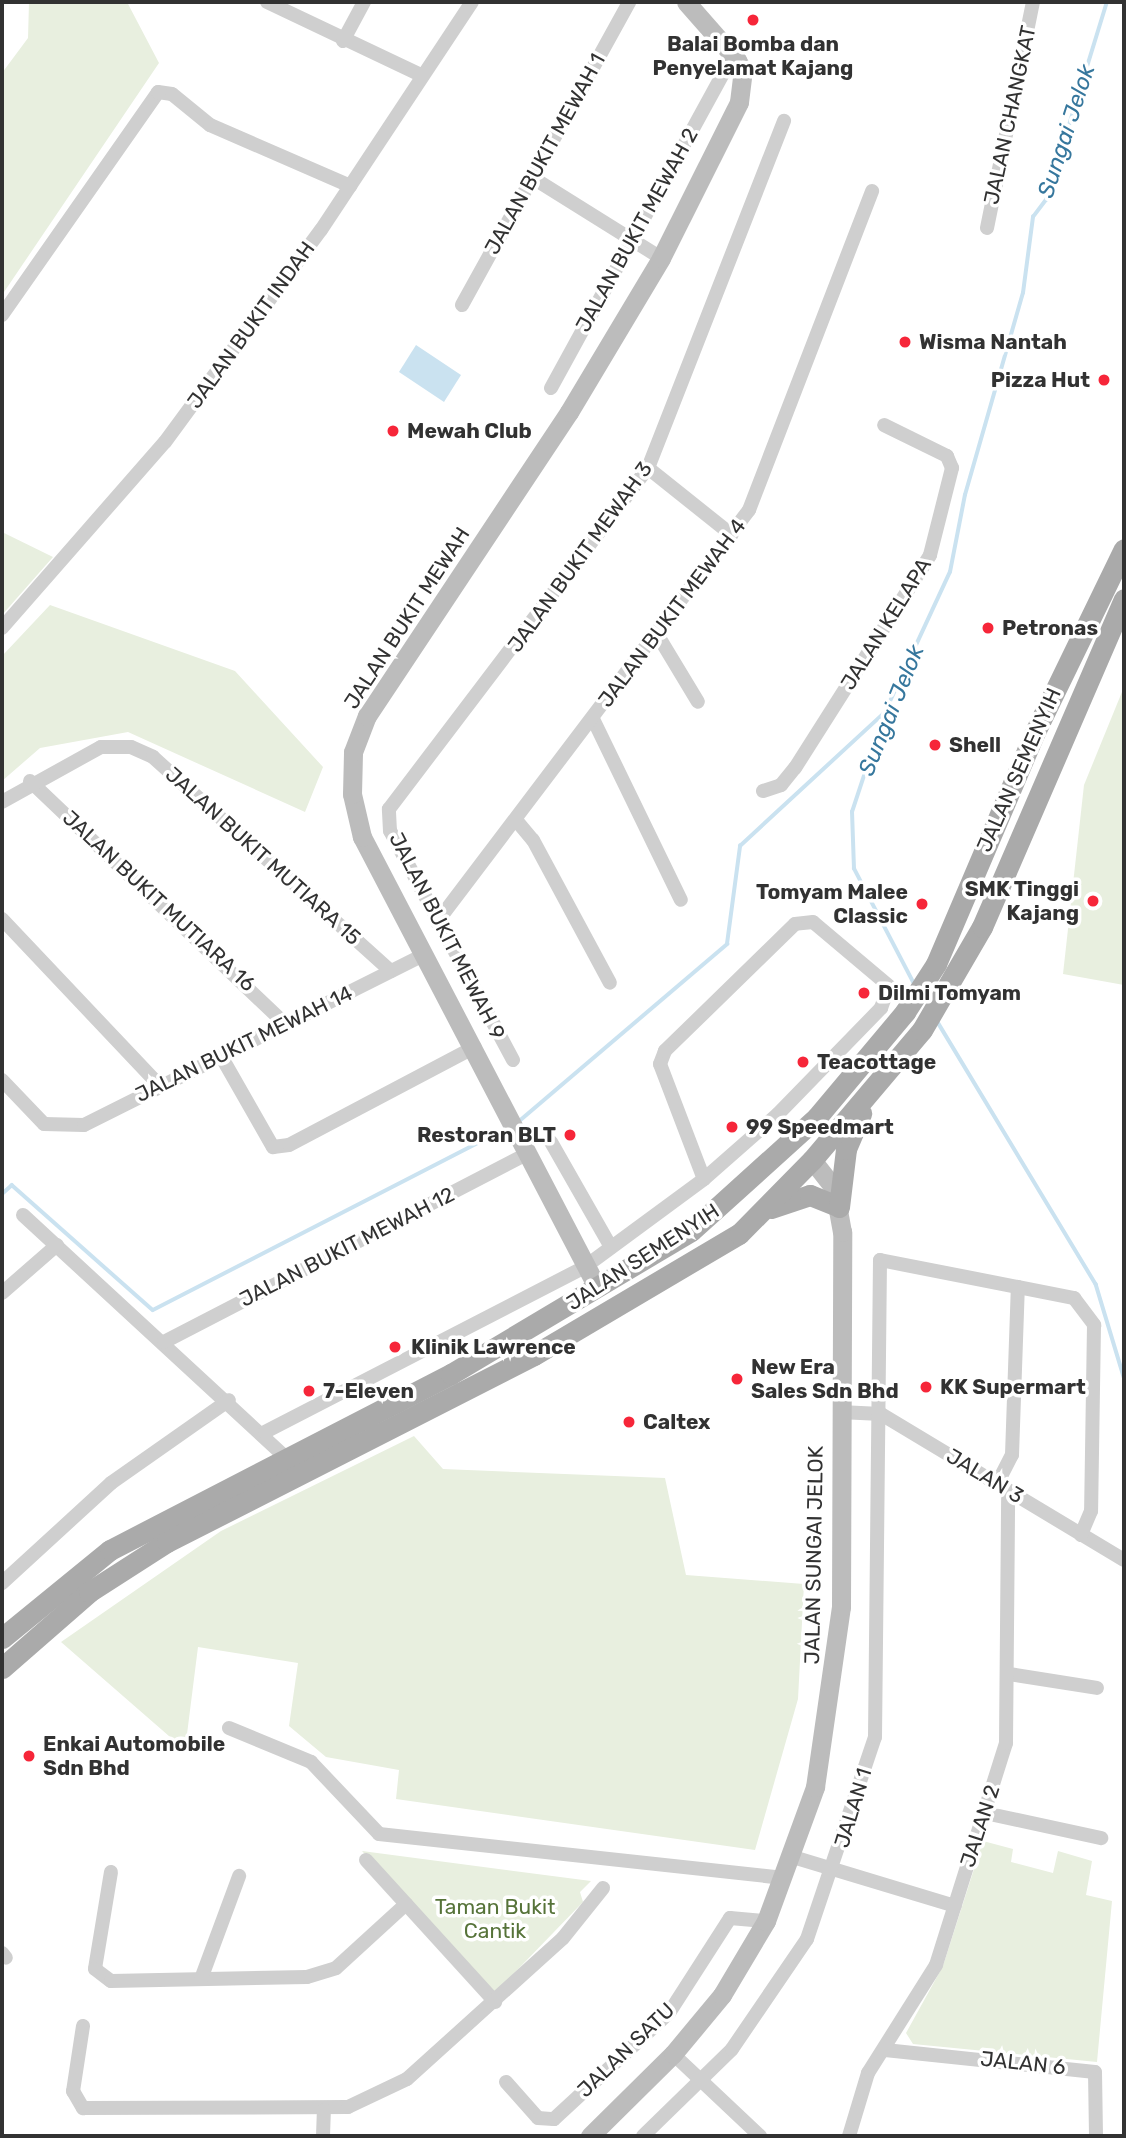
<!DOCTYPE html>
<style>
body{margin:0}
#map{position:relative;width:1126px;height:2138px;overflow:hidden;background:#fff;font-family:Rubik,sans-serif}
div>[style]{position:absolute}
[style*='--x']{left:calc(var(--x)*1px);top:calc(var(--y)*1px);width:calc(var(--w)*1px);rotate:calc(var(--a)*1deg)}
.green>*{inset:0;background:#e8efdf}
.water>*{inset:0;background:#cae2f0}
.stream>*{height:3.5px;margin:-1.75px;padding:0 1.75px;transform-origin:1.75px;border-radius:1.75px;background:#cae2f0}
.street>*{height:14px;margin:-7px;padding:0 7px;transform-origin:7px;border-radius:7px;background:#cfcfcf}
.secondary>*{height:19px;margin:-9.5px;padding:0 9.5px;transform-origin:9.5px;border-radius:9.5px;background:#bcbcbc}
.primary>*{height:21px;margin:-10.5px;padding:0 10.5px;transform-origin:10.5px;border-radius:10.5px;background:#aaa}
.dots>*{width:19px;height:19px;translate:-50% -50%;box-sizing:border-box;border:4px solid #fff;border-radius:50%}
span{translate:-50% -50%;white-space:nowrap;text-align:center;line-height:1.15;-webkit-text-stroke:7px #fff;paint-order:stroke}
.poi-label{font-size:21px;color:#323232;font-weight:700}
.left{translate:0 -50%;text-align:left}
.right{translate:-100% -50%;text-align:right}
.street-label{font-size:21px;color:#323232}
.park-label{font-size:21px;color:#567339}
.water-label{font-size:23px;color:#36779d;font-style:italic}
.frame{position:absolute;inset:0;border:4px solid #323232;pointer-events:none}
</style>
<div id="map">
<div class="green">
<i style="clip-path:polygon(29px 2px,127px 2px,159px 63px,2px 295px,2px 73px,28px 38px)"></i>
<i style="clip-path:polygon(2px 532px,53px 557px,2px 615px)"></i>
<i style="clip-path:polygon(50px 605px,235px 671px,323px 767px,305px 812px,128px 732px,40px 748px,2px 781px,2px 656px)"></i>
<i style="clip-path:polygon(1124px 687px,1124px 985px,1063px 974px,1084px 785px)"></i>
<i style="clip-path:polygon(414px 1436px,443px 1469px,665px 1478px,686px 1575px,804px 1584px,798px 1699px,755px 1850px,396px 1799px,399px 1770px,326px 1757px,289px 1726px,298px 1663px,198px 1647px,185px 1750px,61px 1642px,221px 1531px)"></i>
<i style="clip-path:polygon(983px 1841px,1013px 1849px,1011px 1862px,1053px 1873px,1058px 1851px,1092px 1861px,1086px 1895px,1112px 1901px,1097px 2062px,913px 2044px,906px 2033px,943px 1966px)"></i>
<i style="clip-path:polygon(362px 1851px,591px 1881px,580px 1892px,583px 1902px,495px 1993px)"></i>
</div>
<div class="water">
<i style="clip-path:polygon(416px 345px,461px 375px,444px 402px,399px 372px)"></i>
</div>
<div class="stream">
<i style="--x:915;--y:986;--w:132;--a:-117.5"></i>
<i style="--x:854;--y:869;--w:57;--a:-92"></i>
<i style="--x:852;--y:812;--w:105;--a:-71.7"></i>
<i style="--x:885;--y:712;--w:154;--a:-65.1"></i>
<i style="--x:950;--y:572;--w:78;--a:-79"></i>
<i style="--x:965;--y:495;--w:210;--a:-74"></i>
<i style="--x:1023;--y:293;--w:77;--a:-82.5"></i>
<i style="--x:1033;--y:217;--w:21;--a:-53"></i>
<i style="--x:1046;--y:200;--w:207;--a:-72.9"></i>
<i style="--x:936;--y:1019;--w:310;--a:58.9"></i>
<i style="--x:1096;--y:1284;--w:97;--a:73.2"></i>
<i style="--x:517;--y:1123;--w:276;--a:-40.4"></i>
<i style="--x:727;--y:944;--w:99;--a:-82.4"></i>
<i style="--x:740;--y:846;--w:195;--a:-42.7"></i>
<i style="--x:2;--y:1194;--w:13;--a:-42"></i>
<i style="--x:12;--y:1185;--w:188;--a:41.6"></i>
<i style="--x:153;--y:1310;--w:398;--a:-27.2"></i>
</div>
<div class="street">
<i style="--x:267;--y:2;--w:170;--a:25.4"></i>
<i style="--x:343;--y:41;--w:44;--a:-61.7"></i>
<i style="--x:533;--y:178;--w:151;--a:32"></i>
<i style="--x:987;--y:228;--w:231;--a:-78.5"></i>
<i style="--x:462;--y:305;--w:346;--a:-61.1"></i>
<i style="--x:2;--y:315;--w:272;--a:-55"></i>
<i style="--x:158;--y:92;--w:14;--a:8"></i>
<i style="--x:172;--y:94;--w:49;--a:39.2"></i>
<i style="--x:210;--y:125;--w:153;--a:23.5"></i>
<i style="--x:551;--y:388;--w:360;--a:-61.3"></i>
<i style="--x:648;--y:468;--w:107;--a:38.6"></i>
<i style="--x:2;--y:628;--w:247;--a:-48.8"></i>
<i style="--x:165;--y:442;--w:263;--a:-53.7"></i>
<i style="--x:321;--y:230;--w:273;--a:-56.5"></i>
<i style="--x:657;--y:634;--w:79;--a:58.9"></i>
<i style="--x:593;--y:719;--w:201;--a:64.1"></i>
<i style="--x:30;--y:781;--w:352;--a:43.6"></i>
<i style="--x:763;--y:791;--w:19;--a:-18"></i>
<i style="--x:781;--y:785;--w:22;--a:-51"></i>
<i style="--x:795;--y:768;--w:252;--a:-57.6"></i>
<i style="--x:930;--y:555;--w:90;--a:-75.8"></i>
<i style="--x:952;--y:468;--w:13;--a:-113"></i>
<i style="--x:947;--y:456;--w:70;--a:-153.8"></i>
<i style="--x:2;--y:802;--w:113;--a:-29.1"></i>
<i style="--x:101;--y:747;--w:30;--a:0"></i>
<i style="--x:131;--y:747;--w:24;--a:24"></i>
<i style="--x:153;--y:757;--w:320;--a:42"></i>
<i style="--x:516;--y:820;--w:26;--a:50"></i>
<i style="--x:533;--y:840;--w:162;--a:61.7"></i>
<i style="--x:2;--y:919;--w:228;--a:46.6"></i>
<i style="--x:437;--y:922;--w:517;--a:-52.86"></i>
<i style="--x:749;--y:510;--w:342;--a:-68.9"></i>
<i style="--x:221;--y:1056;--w:105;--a:60.3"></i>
<i style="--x:273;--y:1147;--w:16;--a:-7"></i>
<i style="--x:289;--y:1145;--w:210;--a:-27.8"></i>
<i style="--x:513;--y:1060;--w:260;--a:-118.2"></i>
<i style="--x:390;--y:831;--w:22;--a:-93"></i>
<i style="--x:389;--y:809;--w:428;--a:-52.8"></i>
<i style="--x:648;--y:468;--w:373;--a:-68.6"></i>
<i style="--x:2;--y:1080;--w:61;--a:46.3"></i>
<i style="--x:44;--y:1124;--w:40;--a:1.4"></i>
<i style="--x:84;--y:1125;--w:379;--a:-26.6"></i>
<i style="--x:551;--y:1142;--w:121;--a:60.3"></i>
<i style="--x:23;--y:1215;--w:357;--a:42.7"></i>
<i style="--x:2;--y:1293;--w:73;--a:-41.1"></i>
<i style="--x:164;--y:1342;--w:411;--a:-27.4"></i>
<i style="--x:840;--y:1412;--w:41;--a:2.8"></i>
<i style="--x:881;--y:1414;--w:283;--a:31"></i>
<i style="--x:265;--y:1432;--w:361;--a:-27.3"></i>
<i style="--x:586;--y:1266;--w:147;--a:-36.4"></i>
<i style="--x:704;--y:1179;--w:98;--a:-41.3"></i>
<i style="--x:778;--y:1114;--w:148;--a:-45.8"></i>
<i style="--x:881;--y:1008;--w:23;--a:-70"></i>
<i style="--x:889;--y:986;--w:99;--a:-139.9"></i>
<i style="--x:813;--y:922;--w:18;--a:174"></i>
<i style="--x:795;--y:924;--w:182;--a:135.7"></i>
<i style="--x:665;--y:1051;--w:14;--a:111"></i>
<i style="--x:660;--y:1064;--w:123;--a:69.1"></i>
<i style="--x:997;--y:1484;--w:33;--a:-63"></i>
<i style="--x:1012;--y:1455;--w:168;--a:-88"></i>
<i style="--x:2;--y:1583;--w:148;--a:-42.5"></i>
<i style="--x:111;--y:1483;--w:144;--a:-35.1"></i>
<i style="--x:1009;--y:1674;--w:89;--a:9"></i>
<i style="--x:229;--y:1728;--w:89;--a:22.5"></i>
<i style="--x:311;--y:1762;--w:99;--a:46.6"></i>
<i style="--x:379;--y:1834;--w:407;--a:6.2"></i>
<i style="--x:985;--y:1813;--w:119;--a:12.2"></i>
<i style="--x:793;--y:1857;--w:169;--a:16.8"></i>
<i style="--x:366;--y:1860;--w:192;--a:47.7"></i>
<i style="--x:111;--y:1872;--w:98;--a:99.4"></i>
<i style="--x:95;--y:1969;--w:20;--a:37"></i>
<i style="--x:111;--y:1981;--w:196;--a:-1.2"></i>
<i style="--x:307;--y:1977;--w:30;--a:-17"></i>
<i style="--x:336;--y:1968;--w:95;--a:-42.4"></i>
<i style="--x:2;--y:1953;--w:6;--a:51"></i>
<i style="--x:201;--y:1979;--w:110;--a:-69.7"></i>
<i style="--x:83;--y:2026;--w:66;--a:98.7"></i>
<i style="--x:73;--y:2091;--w:20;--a:60"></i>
<i style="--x:83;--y:2108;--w:265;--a:-0.2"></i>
<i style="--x:348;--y:2107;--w:65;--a:-25.4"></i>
<i style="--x:407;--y:2079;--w:210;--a:-42.1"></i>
<i style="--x:563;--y:1938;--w:64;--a:-51.3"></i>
<i style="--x:885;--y:2050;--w:211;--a:6"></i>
<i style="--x:1095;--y:2072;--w:64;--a:89.1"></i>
<i style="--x:673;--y:2054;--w:120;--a:43.3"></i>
<i style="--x:506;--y:2082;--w:48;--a:48.4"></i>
<i style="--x:538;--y:2118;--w:16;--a:4"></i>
<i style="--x:554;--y:2119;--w:156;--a:-42.7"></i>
<i style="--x:669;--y:2013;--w:113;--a:-57.3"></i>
<i style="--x:730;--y:1918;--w:36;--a:5"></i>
<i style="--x:323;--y:2136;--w:26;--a:-88"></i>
<i style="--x:643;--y:2136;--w:124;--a:-44.3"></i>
<i style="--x:732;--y:2049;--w:133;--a:-55.7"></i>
<i style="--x:807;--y:1939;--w:213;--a:-71.4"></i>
<i style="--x:875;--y:1737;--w:477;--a:-89.4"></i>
<i style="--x:880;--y:1260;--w:198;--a:11.1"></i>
<i style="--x:1074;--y:1298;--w:34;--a:53"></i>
<i style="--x:1094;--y:1325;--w:186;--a:90.9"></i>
<i style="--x:1091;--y:1511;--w:26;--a:113"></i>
<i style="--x:849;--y:2136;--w:66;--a:-73.2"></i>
<i style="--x:868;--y:2073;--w:128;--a:-57.8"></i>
<i style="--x:936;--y:1965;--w:233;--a:-72.5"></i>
<i style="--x:1006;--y:1743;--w:253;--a:-89.5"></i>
</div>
<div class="secondary">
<i style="--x:597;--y:1287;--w:508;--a:-117.57"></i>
<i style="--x:362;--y:837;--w:44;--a:-103.1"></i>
<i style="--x:352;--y:794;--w:42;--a:-88.6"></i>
<i style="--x:353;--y:752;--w:39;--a:-69"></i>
<i style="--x:367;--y:716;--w:365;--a:-56.4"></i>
<i style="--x:569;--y:412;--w:179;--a:-59.1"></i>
<i style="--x:661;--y:258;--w:174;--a:-63.4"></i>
<i style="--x:739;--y:102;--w:31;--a:-83"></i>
<i style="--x:743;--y:71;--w:13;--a:-119"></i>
<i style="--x:737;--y:60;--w:77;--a:-131.3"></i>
<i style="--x:590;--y:2136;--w:117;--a:-44.7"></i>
<i style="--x:673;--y:2054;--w:77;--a:-50.3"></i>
<i style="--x:722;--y:1995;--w:86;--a:-59.3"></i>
<i style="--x:766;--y:1921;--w:143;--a:-69.9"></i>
<i style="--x:815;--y:1787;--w:182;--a:-81.8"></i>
<i style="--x:841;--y:1607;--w:375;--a:-89.8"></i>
<i style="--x:842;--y:1232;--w:45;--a:-100.3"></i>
<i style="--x:834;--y:1188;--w:36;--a:-128"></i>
</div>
<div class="primary">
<i style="--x:771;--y:1208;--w:41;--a:-18.4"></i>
<i style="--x:810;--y:1195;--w:31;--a:22"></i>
<i style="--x:839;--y:1207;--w:58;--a:-83.1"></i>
<i style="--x:846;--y:1149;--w:39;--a:-67"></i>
<i style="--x:2;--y:1638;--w:139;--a:-39.2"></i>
<i style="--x:110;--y:1550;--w:384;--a:-27.3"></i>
<i style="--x:451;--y:1374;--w:279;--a:-30.8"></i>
<i style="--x:691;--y:1231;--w:170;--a:-42.1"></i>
<i style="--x:817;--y:1117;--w:137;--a:-50"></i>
<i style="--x:905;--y:1012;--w:57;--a:-57.1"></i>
<i style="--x:936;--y:964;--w:252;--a:-66.9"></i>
<i style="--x:1035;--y:732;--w:203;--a:-64.1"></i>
<i style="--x:2;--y:1668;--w:116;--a:-41.1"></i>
<i style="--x:89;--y:1592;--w:93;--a:-32.7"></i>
<i style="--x:167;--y:1542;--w:412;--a:-27"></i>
<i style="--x:534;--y:1355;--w:238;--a:-30.6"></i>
<i style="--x:739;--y:1234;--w:104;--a:-45.4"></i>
<i style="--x:812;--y:1160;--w:170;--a:-49.8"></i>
<i style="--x:922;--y:1030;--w:119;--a:-59.8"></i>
<i style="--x:982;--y:927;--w:357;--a:-66.6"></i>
</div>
<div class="dots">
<i style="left:753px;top:20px;background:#f62639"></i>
<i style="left:905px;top:342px;background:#f62639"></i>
<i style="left:1104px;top:380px;background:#f62639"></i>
<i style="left:393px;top:431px;background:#f62639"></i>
<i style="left:988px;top:628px;background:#f62639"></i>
<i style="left:935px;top:745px;background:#f62639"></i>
<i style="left:1093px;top:901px;background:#f62639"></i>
<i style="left:922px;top:904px;background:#f62639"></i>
<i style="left:864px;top:993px;background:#f62639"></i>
<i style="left:803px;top:1062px;background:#f62639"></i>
<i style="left:732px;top:1127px;background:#f62639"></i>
<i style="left:570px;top:1135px;background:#f62639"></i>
<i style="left:395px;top:1347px;background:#f62639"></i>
<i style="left:737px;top:1379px;background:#f62639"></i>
<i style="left:926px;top:1387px;background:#f62639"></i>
<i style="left:309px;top:1391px;background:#f62639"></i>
<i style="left:629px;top:1422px;background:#f62639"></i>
<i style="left:29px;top:1756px;background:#f62639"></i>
</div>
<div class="poi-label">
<span style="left:753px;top:56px">Balai Bomba dan<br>Penyelamat Kajang</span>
<span class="left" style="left:919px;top:342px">Wisma Nantah</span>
<span class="right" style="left:1090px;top:380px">Pizza Hut</span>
<span class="left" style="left:407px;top:431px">Mewah Club</span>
<span class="left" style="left:1002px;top:628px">Petronas</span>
<span class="left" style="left:949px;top:745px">Shell</span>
<span class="right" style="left:1079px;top:901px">SMK Tinggi<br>Kajang</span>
<span class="right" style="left:908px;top:904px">Tomyam Malee<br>Classic</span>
<span class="left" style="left:878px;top:993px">Dilmi Tomyam</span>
<span class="left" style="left:817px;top:1062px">Teacottage</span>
<span class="left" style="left:746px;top:1127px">99 Speedmart</span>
<span class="right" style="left:556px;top:1135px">Restoran BLT</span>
<span class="left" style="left:411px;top:1347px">Klinik Lawrence</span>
<span class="left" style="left:751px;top:1379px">New Era<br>Sales Sdn Bhd</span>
<span class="left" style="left:940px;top:1387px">KK Supermart</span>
<span class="left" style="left:323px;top:1391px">7-Eleven</span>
<span class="left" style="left:643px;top:1422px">Caltex</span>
<span class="left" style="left:43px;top:1756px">Enkai Automobile<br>Sdn Bhd</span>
</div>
<div class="street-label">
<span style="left:1010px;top:115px;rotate:-78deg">JALAN CHANGKAT</span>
<span style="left:545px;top:154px;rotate:-61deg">JALAN BUKIT MEWAH 1</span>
<span style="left:637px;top:230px;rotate:-61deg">JALAN BUKIT MEWAH 2</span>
<span style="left:251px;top:325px;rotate:-54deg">JALAN BUKIT INDAH</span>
<span style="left:580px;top:557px;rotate:-54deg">JALAN BUKIT MEWAH 3</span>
<span style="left:672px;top:613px;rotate:-53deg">JALAN BUKIT MEWAH 4</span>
<span style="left:407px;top:618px;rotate:-57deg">JALAN BUKIT MEWAH</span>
<span style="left:886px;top:624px;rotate:-58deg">JALAN KELAPA</span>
<span style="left:1019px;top:770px;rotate:-66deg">JALAN SEMENYIH</span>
<span style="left:263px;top:856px;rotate:42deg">JALAN BUKIT MUTIARA 15</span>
<span style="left:159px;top:901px;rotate:43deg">JALAN BUKIT MUTIARA 16</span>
<span style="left:447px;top:936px;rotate:63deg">JALAN BUKIT MEWAH 9</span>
<span style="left:244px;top:1044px;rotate:-26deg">JALAN BUKIT MEWAH 14</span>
<span style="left:347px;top:1247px;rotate:-27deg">JALAN BUKIT MEWAH 12</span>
<span style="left:643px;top:1257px;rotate:-33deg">JALAN SEMENYIH</span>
<span style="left:985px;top:1476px;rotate:31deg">JALAN 3</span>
<span style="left:814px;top:1555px;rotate:-89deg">JALAN SUNGAI JELOK</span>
<span style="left:853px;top:1808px;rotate:-73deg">JALAN 1</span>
<span style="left:980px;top:1826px;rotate:-72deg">JALAN 2</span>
<span style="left:626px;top:2050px;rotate:-44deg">JALAN SATU</span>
<span style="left:1023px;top:2063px;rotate:6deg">JALAN 6</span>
</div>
<div class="park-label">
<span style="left:495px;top:1919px">Taman Bukit<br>Cantik</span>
</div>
<div class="water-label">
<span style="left:1066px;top:131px;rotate:-72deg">Sungai Jelok</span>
<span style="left:891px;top:710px;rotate:-68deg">Sungai Jelok</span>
</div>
<div class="frame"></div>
</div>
